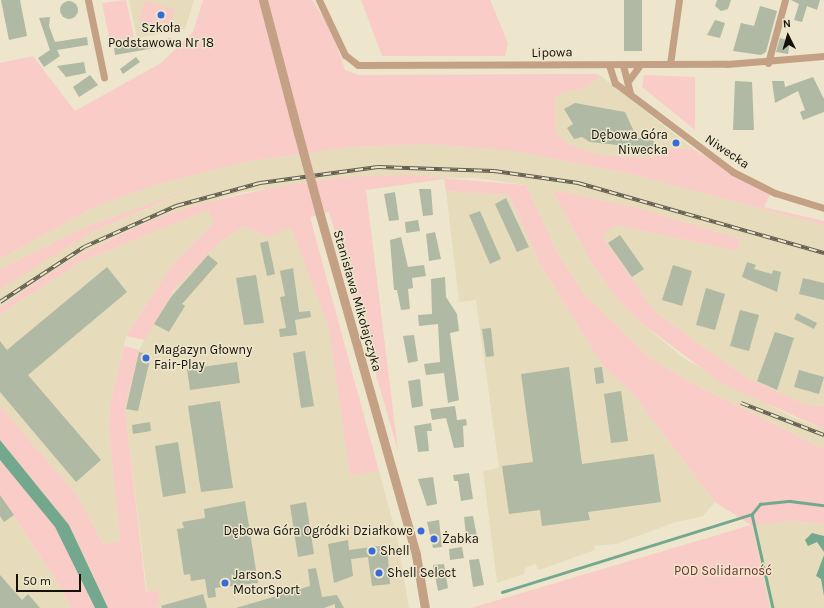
<!DOCTYPE html>
<meta charset="utf-8">
<style>
body{margin:0}
#map{position:relative;width:824px;height:608px;overflow:hidden;background:#ede6cd;font-family:Karla,sans-serif}
div>[style]{position:absolute}
[style*='--x']{left:calc(var(--x)*1px);top:calc(var(--y)*1px);width:calc(var(--w)*1px);rotate:calc(var(--a)*1deg)}
.built>*{inset:0;background:#e6dcbc}
.green>*{inset:0;background:#f9ccc7}
.water>*{inset:0;background:#74a88e}
.stream>*{height:2.5px;margin:-1.25px;padding:0 1.25px;transform-origin:1.25px;border-radius:1.25px;background:#74a88e}
.building>*{inset:0;background:#afb9a3}
.round{border-radius:50%}
.minor>*{height:7px;margin:-3.5px;padding:0 3.5px;transform-origin:3.5px;border-radius:3.5px;background:#c4a185}
.tertiary>*{height:9px;margin:-4.5px;padding:0 4.5px;transform-origin:4.5px;border-radius:4.5px;background:#c4a185}
.rail>*{height:4px;margin-top:-2px;transform-origin:0;background:repeating-linear-gradient(90deg,#ede6cd 0 8px,#625e4f 0 16px);box-sizing:border-box;border-block:1px solid #625e4f}
.tertiary-bridge>*{height:9px;margin:-4.5px;padding:0 4.5px;transform-origin:4.5px;border-radius:4.5px;background:#c4a185}
.dots>*{width:11px;height:11px;translate:-50% -50%;box-sizing:border-box;border:2px solid #ede6cd;border-radius:50%}
span{translate:-50% -50%;white-space:nowrap;text-align:center;line-height:1.15;-webkit-text-stroke:3px #ede6cd;paint-order:stroke}
.poi-label{font-size:13px;color:#131108}
.right{translate:-100% -50%;text-align:right}
.left{translate:0 -50%;text-align:left}
.street-label{font-size:13px;color:#131108}
.park-label{font-size:13px;color:#74302c}
.north{position:absolute;left:768px;top:16px;width:40px;height:40px;-webkit-text-stroke:3px #ede6cd;paint-order:stroke;rotate:355deg;font-size:11px;font-weight:700;line-height:16px;text-align:center;color:#131108}
.north::after{content:'';display:block;margin:auto;width:14px;height:18px;background:#131108;clip-path:polygon(50% 0,100% 100%,50% 72%,0 100%)}
.scale{position:absolute;left:16px;top:574px;width:65px;height:18px;box-sizing:border-box;border:2px solid #131108;border-top:0;padding-left:5px;font-size:12px;line-height:14px;white-space:nowrap;color:#131108;-webkit-text-stroke:3px #ede6cd;paint-order:stroke}
</style>
<div id="map">
<div class="built">
<i style="clip-path:polygon(129px 0,194px 0,185px 29px,137px 38px)"></i>
<i style="clip-path:polygon(601px 76px,693px 149px,665px 148px,651px 158px,600px 155px,568px 144px,556px 133px,555px 99px,562px 93px,587px 87px)"></i>
<i style="clip-path:polygon(429px 144px,512px 151px,623px 172px,824px 225px,824px 406px,807px 405px,747px 378px,655px 312px,602px 236px,616px 225px,737px 251px,741px 239px,635px 207px,552px 190px,591px 262px,617px 299px,641px 323px,685px 359px,792px 417px,824px 429px,824px 449px,692px 383px,650px 358px,584px 294px,557px 252px,526px 185px,475px 178px,343px 177px,239px 193px,149px 221px,113px 238px,42px 278px,0 308px,0 289px,31px 266px,90px 233px,187px 192px,88px 226px,0 269px,0 259px,94px 207px,156px 185px,244px 162px,351px 147px)"></i>
<i style="clip-path:polygon(446px 191px,509px 195px,539px 262px,602px 365px,631px 392px,715px 502px,703px 516px,673px 523px,616px 544px,594px 546px,595px 550px,539px 570px,535px 564px,525px 568px,524px 574px,497px 583px,483px 471px,499px 468px,497px 453px,476px 300px,459px 302px)"></i>
<i style="clip-path:polygon(208px 210px,215px 223px,172px 265px,126px 336px,110px 405px,109px 430px,120px 541px,103px 544px,78px 497px,0 406px,0 314px,82px 261px)"></i>
<i style="clip-path:polygon(245px 226px,267px 237px,291px 226px,330px 328px,350px 476px,379px 471px,397px 537px,409px 608px,155px 608px,159px 590px,147px 592px,125px 408px,139px 350px,161px 308px,186px 274px,219px 242px)"></i>
<i style="clip-path:polygon(0 495px,59px 585px,71px 608px,0 608px)"></i>
<i style="clip-path:polygon(789px 521px,824px 524px,824px 608px,769px 608px,752px 525px)"></i>
</div>
<div class="green">
<i style="clip-path:polygon(126px 0,134px 37px,110px 42px,102px 3px)"></i>
<i style="clip-path:polygon(203px 0,312px 0,331px 29px,345px 70px,358px 75px,596px 74px,601px 76px,587px 87px,562px 93px,555px 99px,556px 133px,568px 144px,600px 155px,651px 158px,665px 148px,693px 149px,770px 195px,764px 207px,824px 221px,824px 225px,623px 172px,512px 151px,429px 144px,351px 147px,244px 162px,156px 185px,94px 207px,0 259px,0 63px,33px 56px,75px 111px,161px 63px,193px 32px)"></i>
<i style="clip-path:polygon(361px 0,490px 0,508px 43px,505px 56px,382px 56px)"></i>
<i style="clip-path:polygon(145px 1px,175px 10px,168px 29px,139px 19px)"></i>
<i style="clip-path:polygon(644px 75px,695px 77px,695px 130px,642px 87px)"></i>
<i style="clip-path:polygon(408px 175px,526px 185px,557px 252px,584px 294px,650px 358px,692px 383px,824px 449px,824px 524px,789px 521px,752px 526px,769px 608px,471px 608px,751px 525px,715px 502px,631px 392px,602px 365px,539px 262px,509px 195px,446px 191px,444px 179px,366px 190px,398px 451px,329px 212px,310px 217px,379px 471px,350px 476px,329px 328px,291px 227px,267px 237px,245px 226px,219px 242px,174px 289px,145px 340px,126px 336px,172px 265px,214px 223px,208px 210px,82px 261px,0 314px,0 308px,42px 278px,80px 255px,149px 221px,200px 204px,275px 187px,343px 177px)"></i>
<i style="clip-path:polygon(193px 189px,90px 233px,0 289px,0 269px,88px 226px)"></i>
<i style="clip-path:polygon(552px 190px,635px 207px,741px 239px,737px 251px,616px 225px,602px 236px,655px 312px,747px 378px,807px 405px,824px 406px,824px 429px,723px 384px,641px 323px,617px 299px,591px 262px)"></i>
<i style="clip-path:polygon(124px 346px,139px 350px,125px 408px,146px 592px,159px 590px,159px 604px,155px 608px,108px 608px,69px 525px,0 440px,0 406px,78px 497px,103px 544px,120px 541px,109px 430px,110px 405px)"></i>
<i style="clip-path:polygon(0 460px,55px 527px,95px 608px,71px 608px,59px 585px,0 495px)"></i>
</div>
<div class="water">
<i style="clip-path:polygon(0 440px,69px 525px,108px 608px,95px 608px,55px 527px,0 460px)"></i>
<i style="clip-path:polygon(812px 533px,824px 536px,824px 552px,817px 542px,808px 546px,805px 540px)"></i>
<i style="clip-path:polygon(824px 555px,824px 596px,821px 579px,816px 576px)"></i>
</div>
<div class="stream">
<i style="--x:752;--y:514;--w:96;--a:77.4"></i>
<i style="--x:502;--y:592;--w:262;--a:-17.3"></i>
<i style="--x:752;--y:514;--w:13;--a:-51"></i>
<i style="--x:760;--y:504;--w:30;--a:-6"></i>
<i style="--x:790;--y:501;--w:34;--a:7"></i>
</div>
<div class="building">
<i style="clip-path:polygon(1px 0,20px 0,27px 36px,9px 40px)"></i>
<i style="clip-path:polygon(624px 0,642px 0,642px 51px,624px 51px)"></i>
<i style="clip-path:polygon(717px 0,731px 0,728px 9px,721px 11px,715px 6px)"></i>
<i style="clip-path:polygon(791px 0,820px 0,817px 10px,807px 6px,802px 22px,794px 20px,799px 4px)"></i>
<i class="round" style="left:60px;top:1px;width:18px;height:18px"></i>
<i style="clip-path:polygon(760px 6px,777px 11px,766px 52px,761px 55px,733px 51px,741px 23px,754px 26px)"></i>
<i style="clip-path:polygon(50px 17px,49px 26px,55px 42px,87px 37px,88px 45px,57px 50px,60px 56px,44px 67px,38px 58px,50px 50px,39px 18px)"></i>
<i style="clip-path:polygon(715px 20px,725px 23px,720px 38px,707px 35px)"></i>
<i style="clip-path:polygon(171px 38px,172px 45px,115px 55px,114px 48px)"></i>
<i style="clip-path:polygon(780px 38px,790px 41px,788px 54px,776px 52px)"></i>
<i style="clip-path:polygon(136px 57px,140px 62px,123px 74px,120px 69px)"></i>
<i style="clip-path:polygon(84px 62px,86px 73px,66px 77px,57px 66px)"></i>
<i style="clip-path:polygon(90px 75px,98px 85px,79px 97px,73px 87px)"></i>
<i style="clip-path:polygon(813px 77px,824px 99px,824px 112px,803px 120px,800px 112px,805px 110px,798px 91px,775px 103px,772px 81px,784px 81px,785px 87px)"></i>
<i style="clip-path:polygon(735px 81px,752px 82px,754px 130px,733px 130px)"></i>
<i style="clip-path:polygon(575px 103px,625px 112px,637px 138px,652px 139px,657px 146px,646px 153px,627px 146px,590px 142px,582px 137px,574px 139px,567px 128px,573px 124px,564px 109px)"></i>
<i style="clip-path:polygon(419px 189px,431px 189px,433px 215px,423px 216px)"></i>
<i style="clip-path:polygon(395px 192px,399px 220px,389px 221px,384px 194px)"></i>
<i style="clip-path:polygon(506px 198px,529px 247px,517px 252px,495px 204px)"></i>
<i style="clip-path:polygon(480px 211px,501px 259px,490px 264px,469px 215px)"></i>
<i style="clip-path:polygon(418px 220px,420px 231px,406px 233px,405px 222px)"></i>
<i style="clip-path:polygon(435px 232px,441px 259px,429px 261px,426px 234px)"></i>
<i style="clip-path:polygon(620px 235px,644px 269px,632px 277px,608px 243px)"></i>
<i style="clip-path:polygon(401px 237px,408px 267px,424px 265px,426px 276px,412px 278px,413px 288px,408px 289px,410px 309px,401px 310px,397px 290px,394px 290px,390px 240px)"></i>
<i style="clip-path:polygon(268px 241px,275px 274px,267px 276px,260px 243px)"></i>
<i style="clip-path:polygon(208px 255px,218px 263px,182px 304px,185px 306px,169px 332px,154px 324px,171px 297px)"></i>
<i style="clip-path:polygon(747px 262px,756px 265px,754px 269px,772px 274px,773px 270px,781px 272px,777px 292px,742px 277px)"></i>
<i style="clip-path:polygon(673px 265px,692px 271px,682px 306px,662px 300px)"></i>
<i style="clip-path:polygon(107px 267px,127px 292px,28px 375px,101px 460px,76px 482px,0 392px,0 341px,7px 350px)"></i>
<i style="clip-path:polygon(293px 268px,299px 312px,310px 311px,311px 317px,295px 320px,297px 335px,280px 337px,279px 329px,286px 328px,280px 297px,285px 296px,280px 271px)"></i>
<i style="clip-path:polygon(256px 275px,264px 323px,244px 325px,236px 278px)"></i>
<i style="clip-path:polygon(445px 277px,446px 297px,457px 314px,459px 331px,450px 333px,459px 400px,448px 403px,444px 373px,426px 375px,424px 364px,440px 362px,438px 324px,419px 326px,418px 315px,432px 314px,431px 279px)"></i>
<i style="clip-path:polygon(803px 278px,824px 283px,824px 300px,799px 294px)"></i>
<i style="clip-path:polygon(706px 288px,725px 294px,715px 330px,696px 325px)"></i>
<i style="clip-path:polygon(740px 310px,759px 315px,749px 351px,730px 346px)"></i>
<i style="clip-path:polygon(797px 313px,817px 323px,814px 329px,794px 319px)"></i>
<i style="clip-path:polygon(491px 328px,494px 356px,486px 357px,482px 329px)"></i>
<i style="clip-path:polygon(775px 332px,794px 338px,777px 390px,757px 381px)"></i>
<i style="clip-path:polygon(414px 335px,418px 361px,408px 363px,403px 336px)"></i>
<i style="clip-path:polygon(305px 351px,314px 406px,301px 408px,293px 353px)"></i>
<i style="clip-path:polygon(139px 352px,151px 355px,138px 411px,126px 409px)"></i>
<i style="clip-path:polygon(237px 362px,240px 383px,190px 390px,187px 369px)"></i>
<i style="clip-path:polygon(569px 367px,582px 464px,654px 454px,661px 502px,588px 512px,590px 520px,542px 526px,540px 510px,509px 514px,502px 466px,533px 462px,521px 374px)"></i>
<i style="clip-path:polygon(602px 367px,604px 383px,596px 384px,594px 368px)"></i>
<i style="clip-path:polygon(799px 370px,824px 377px,819px 394px,794px 387px)"></i>
<i style="clip-path:polygon(420px 379px,423px 406px,412px 408px,408px 381px)"></i>
<i style="clip-path:polygon(621px 391px,628px 441px,611px 443px,604px 394px)"></i>
<i style="clip-path:polygon(220px 401px,233px 488px,201px 492px,188px 406px)"></i>
<i style="clip-path:polygon(455px 406px,457px 420px,466px 419px,467px 425px,463px 426px,464px 447px,454px 448px,446px 418px,432px 420px,430px 409px)"></i>
<i style="clip-path:polygon(150px 422px,151px 431px,133px 434px,132px 425px)"></i>
<i style="clip-path:polygon(431px 423px,432px 431px,427px 431px,429px 451px,418px 452px,414px 426px)"></i>
<i style="clip-path:polygon(178px 442px,186px 493px,163px 497px,155px 446px)"></i>
<i style="clip-path:polygon(469px 473px,473px 499px,461px 501px,458px 481px,454px 481px,453px 475px)"></i>
<i style="clip-path:polygon(433px 477px,437px 504px,427px 506px,418px 479px)"></i>
<i style="clip-path:polygon(0 495px,14px 515px,4px 522px,0 516px)"></i>
<i style="clip-path:polygon(245px 501px,258px 583px,215px 588px,216px 597px,208px 598px,205px 579px,191px 581px,190px 574px,184px 575px,177px 529px,184px 528px,182px 522px,205px 518px,204px 509px)"></i>
<i style="clip-path:polygon(306px 502px,314px 554px,298px 557px,290px 505px)"></i>
<i style="clip-path:polygon(473px 516px,478px 542px,467px 544px,464px 517px)"></i>
<i style="clip-path:polygon(439px 520px,442px 547px,433px 548px,427px 522px)"></i>
<i style="clip-path:polygon(348px 540px,349px 550px,387px 545px,390px 584px,372px 586px,368px 557px,351px 559px,353px 576px,334px 583px,328px 544px)"></i>
<i style="clip-path:polygon(462px 547px,464px 558px,450px 560px,449px 549px)"></i>
<i style="clip-path:polygon(479px 559px,484px 585px,473px 587px,469px 560px)"></i>
<i style="clip-path:polygon(444px 564px,448px 588px,438px 591px,433px 565px)"></i>
<i style="clip-path:polygon(316px 568px,322px 597px,337px 595px,344px 608px,335px 608px,335px 604px,324px 608px,236px 608px,310px 586px,308px 569px)"></i>
<i style="clip-path:polygon(0 575px,22px 600px,28px 594px,40px 608px,0 608px)"></i>
<i style="clip-path:polygon(203px 594px,207px 608px,162px 608px,161px 606px)"></i>
</div>
<div class="minor">
<i style="--x:88;--y:0;--w:79;--a:78.3"></i>
<i style="--x:319;--y:0;--w:61;--a:64.7"></i>
<i style="--x:345;--y:55;--w:16;--a:38"></i>
<i style="--x:358;--y:65;--w:369;--a:-0.2"></i>
<i style="--x:727;--y:64;--w:97;--a:-4.7"></i>
<i style="--x:768;--y:63;--w:65;--a:-74.9"></i>
<i style="--x:670;--y:64;--w:65;--a:-82"></i>
<i style="--x:609;--y:65;--w:19;--a:72"></i>
<i style="--x:615;--y:83;--w:148;--a:37"></i>
<i style="--x:733;--y:172;--w:47;--a:26.6"></i>
<i style="--x:775;--y:193;--w:51;--a:17"></i>
<i style="--x:623;--y:65;--w:29;--a:76"></i>
<i style="--x:629;--y:80;--w:19;--a:-54"></i>
</div>
<div class="tertiary">
<i style="--x:263;--y:0;--w:138;--a:75.3"></i>
<i style="--x:320;--y:215;--w:353;--a:74.2"></i>
<i style="--x:416;--y:555;--w:54;--a:80.4"></i>
</div>
<div class="rail">
<i style="--x:0;--y:302;--w:100;--a:-33.2"></i>
<i style="--x:84;--y:247;--w:101;--a:-24"></i>
<i style="--x:176;--y:206;--w:87;--a:-15.3"></i>
<i style="--x:260;--y:183;--w:119;--a:-7.7"></i>
<i style="--x:378;--y:167;--w:116;--a:2"></i>
<i style="--x:494;--y:171;--w:85;--a:8.1"></i>
<i style="--x:578;--y:183;--w:256;--a:15.9"></i>
<i style="--x:741;--y:403;--w:89;--a:21.1"></i>
</div>
<div class="tertiary-bridge">
<i style="--x:298;--y:133;--w:85;--a:75"></i>
</div>
<div class="dots">
<i style="left:161px;top:15px;background:#396ada"></i>
<i style="left:676px;top:143px;background:#396ada"></i>
<i style="left:146px;top:358px;background:#396ada"></i>
<i style="left:421px;top:531px;background:#396ada"></i>
<i style="left:434px;top:539px;background:#396ada"></i>
<i style="left:372px;top:551px;background:#396ada"></i>
<i style="left:379px;top:573px;background:#396ada"></i>
<i style="left:225px;top:583px;background:#396ada"></i>
</div>
<div class="poi-label">
<span style="left:161px;top:36px">Szkoła<br>Podstawowa Nr 18</span>
<span class="right" style="left:668px;top:143px">Dębowa Góra<br>Niwecka</span>
<span class="left" style="left:154px;top:358px">Magazyn Głowny<br>Fair-Play</span>
<span class="right" style="left:413px;top:531px">Dębowa Góra Ogródki Działkowe</span>
<span class="left" style="left:442px;top:539px">Żabka</span>
<span class="left" style="left:380px;top:551px">Shell</span>
<span class="left" style="left:387px;top:573px">Shell Select</span>
<span class="left" style="left:233px;top:583px">Jarson.S<br>MotorSport</span>
</div>
<div class="street-label">
<span style="left:552px;top:53px;rotate:-1deg">Lipowa</span>
<span style="left:727px;top:152px;rotate:34deg">Niwecka</span>
<span style="left:357px;top:301px;rotate:74deg">Stanisława Mikołajczyka</span>
</div>
<div class="park-label">
<span style="left:723px;top:571px">POD Solidarność</span>
</div>
<div class="north">N</div>
<div class="scale">50 m</div>
</div>
